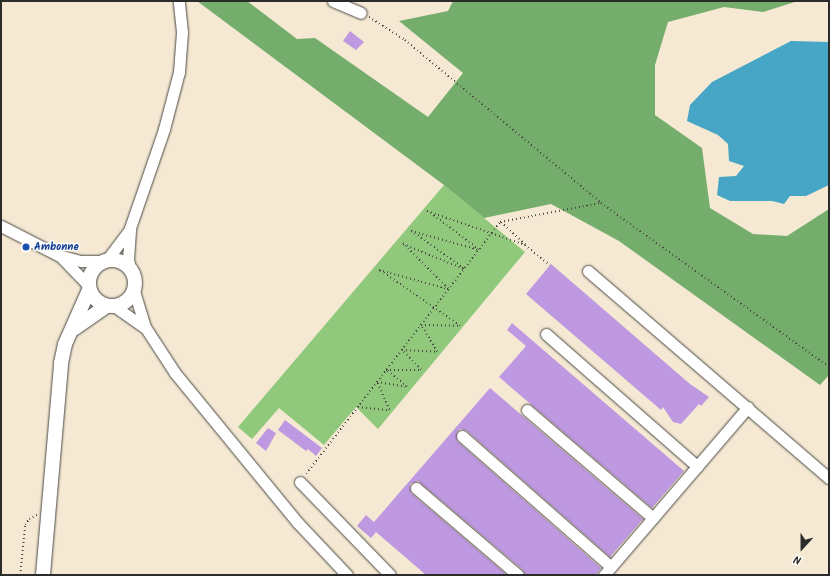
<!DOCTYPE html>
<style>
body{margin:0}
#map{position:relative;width:830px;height:576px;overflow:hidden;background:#f5e9d3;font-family:Kalam,sans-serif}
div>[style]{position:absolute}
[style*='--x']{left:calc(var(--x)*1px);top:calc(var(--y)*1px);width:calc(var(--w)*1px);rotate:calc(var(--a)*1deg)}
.green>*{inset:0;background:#91c97c}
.forest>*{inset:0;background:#74ad6c}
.water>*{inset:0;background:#47a6c6}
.building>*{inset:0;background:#be98e0}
.path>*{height:1.5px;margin-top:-0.75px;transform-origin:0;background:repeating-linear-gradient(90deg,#494844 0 1px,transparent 0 4px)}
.roads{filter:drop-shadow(0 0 1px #494844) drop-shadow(0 0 1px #494844)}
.minor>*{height:11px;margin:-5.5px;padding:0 5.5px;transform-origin:5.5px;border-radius:5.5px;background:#fff}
.major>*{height:14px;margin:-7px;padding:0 7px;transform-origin:7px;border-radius:7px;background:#fff}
.major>.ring{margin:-7px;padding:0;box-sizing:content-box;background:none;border:14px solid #fff;border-radius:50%}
.dots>*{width:11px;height:11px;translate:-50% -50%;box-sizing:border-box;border:2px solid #fdfcf7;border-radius:50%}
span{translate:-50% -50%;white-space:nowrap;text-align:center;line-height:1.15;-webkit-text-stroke:3px #fdfcf7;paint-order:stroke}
.transit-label{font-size:11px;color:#164399;font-weight:700}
.left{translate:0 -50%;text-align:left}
.frame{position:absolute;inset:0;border:2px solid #2b2b2b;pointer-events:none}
.north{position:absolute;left:782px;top:528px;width:40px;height:40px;-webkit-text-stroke:3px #fdfcf7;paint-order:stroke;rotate:201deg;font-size:11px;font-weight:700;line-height:16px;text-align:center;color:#2b2b2b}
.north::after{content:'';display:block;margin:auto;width:14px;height:18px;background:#2b2b2b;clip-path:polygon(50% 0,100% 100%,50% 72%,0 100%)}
</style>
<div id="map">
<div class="green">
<i style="clip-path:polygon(444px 185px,525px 252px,378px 429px,356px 407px,324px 445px,279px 408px,252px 439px,238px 427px)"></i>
</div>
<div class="forest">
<i style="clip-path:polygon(197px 1px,247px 1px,297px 39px,315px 38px,428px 117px,463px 73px,399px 21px,448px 11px,453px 1px,798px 1px,763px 12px,724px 7px,668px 22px,655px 65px,655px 115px,702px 148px,710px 208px,753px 234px,787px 236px,829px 209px,829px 375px,820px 385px,619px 241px,551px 204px,484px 218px,444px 185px)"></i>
</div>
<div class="water">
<i style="clip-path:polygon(791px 41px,829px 42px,829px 185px,806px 196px,790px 196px,784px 204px,772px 201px,730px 201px,717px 195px,719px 177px,736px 176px,744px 166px,729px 161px,728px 144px,718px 135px,687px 121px,690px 105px,712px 82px)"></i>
</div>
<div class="building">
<i style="clip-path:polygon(350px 31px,364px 42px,356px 50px,343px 41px)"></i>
<i style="clip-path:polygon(551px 264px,690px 384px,709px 397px,701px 406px,699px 404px,681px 424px,673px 422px,663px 407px,661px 410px,526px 294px)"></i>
<i style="clip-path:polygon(512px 323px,684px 471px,652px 508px,499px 377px,526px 346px,507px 330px)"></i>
<i style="clip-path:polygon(490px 388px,643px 519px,610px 557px,467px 431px,460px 429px,457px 432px,457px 441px,601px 568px,596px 575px,525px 575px,523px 570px,418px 481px,410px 484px,411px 493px,507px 575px,426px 575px,376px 532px,371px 538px,357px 526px,366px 515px,374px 522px)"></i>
<i style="clip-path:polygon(285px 420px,322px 448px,316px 456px,308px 449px,306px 451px,278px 430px)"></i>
<i style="clip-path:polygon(268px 428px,276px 433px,266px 451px,256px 443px)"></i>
</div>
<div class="path">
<i style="--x:369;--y:17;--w:43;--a:32.6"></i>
<i style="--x:405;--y:40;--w:255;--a:39.7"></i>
<i style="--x:601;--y:203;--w:281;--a:35.7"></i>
<i style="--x:525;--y:245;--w:32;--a:39"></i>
<i style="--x:358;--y:407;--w:31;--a:6"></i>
<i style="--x:389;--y:410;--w:30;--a:-113"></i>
<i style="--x:377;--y:382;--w:30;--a:9"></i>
<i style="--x:407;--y:387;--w:27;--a:-141"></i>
<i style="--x:386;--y:370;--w:35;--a:0"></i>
<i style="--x:421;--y:370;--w:28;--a:-134"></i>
<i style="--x:402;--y:350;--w:35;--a:3"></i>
<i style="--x:437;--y:352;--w:31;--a:-121"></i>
<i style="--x:421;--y:325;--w:39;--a:1"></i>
<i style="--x:460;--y:326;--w:98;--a:-145.3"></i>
<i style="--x:379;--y:270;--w:72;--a:15.4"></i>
<i style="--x:448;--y:289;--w:64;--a:-135"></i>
<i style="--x:403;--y:244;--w:66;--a:22.3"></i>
<i style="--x:464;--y:269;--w:65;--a:-144.4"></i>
<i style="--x:411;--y:231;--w:71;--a:15.6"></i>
<i style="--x:479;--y:250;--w:65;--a:-143.1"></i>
<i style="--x:427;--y:211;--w:104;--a:19.1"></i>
<i style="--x:525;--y:245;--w:34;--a:-137"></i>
<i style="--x:306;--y:474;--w:318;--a:-52.4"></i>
<i style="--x:500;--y:222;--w:103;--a:-10.7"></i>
<i style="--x:20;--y:575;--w:50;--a:-84.3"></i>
<i style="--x:25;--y:525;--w:7;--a:-56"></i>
<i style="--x:29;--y:519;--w:9;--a:-27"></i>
</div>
<div class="roads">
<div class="minor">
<i style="--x:333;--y:1;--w:30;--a:23"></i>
<i style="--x:1;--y:226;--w:64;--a:27"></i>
<i style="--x:58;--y:255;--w:24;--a:15"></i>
<i style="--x:81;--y:261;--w:22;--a:0"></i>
<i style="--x:60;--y:256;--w:40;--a:46"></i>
<i style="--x:106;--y:261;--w:40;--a:-53"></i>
<i style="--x:130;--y:269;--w:10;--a:-101"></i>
<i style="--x:128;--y:259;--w:31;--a:-86"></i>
<i style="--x:130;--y:228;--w:105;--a:-71"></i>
<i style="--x:164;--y:129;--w:59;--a:-75.3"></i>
<i style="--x:179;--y:72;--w:40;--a:-85.7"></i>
<i style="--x:182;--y:32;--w:31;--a:-96"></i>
<i style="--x:588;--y:271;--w:318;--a:40.7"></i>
<i style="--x:134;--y:291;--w:38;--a:73"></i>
<i style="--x:145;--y:327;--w:55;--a:56.9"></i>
<i style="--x:175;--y:373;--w:193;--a:50.7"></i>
<i style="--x:297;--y:522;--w:73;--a:46.7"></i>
<i style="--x:114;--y:306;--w:37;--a:35"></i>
<i style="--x:546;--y:334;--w:201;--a:41.2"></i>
<i style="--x:527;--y:410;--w:166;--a:40.6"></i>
<i style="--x:462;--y:436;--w:198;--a:41.3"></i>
<i style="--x:300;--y:482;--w:129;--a:45.9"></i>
<i style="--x:416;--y:488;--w:134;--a:40.5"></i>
<i style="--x:604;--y:575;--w:221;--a:-49.4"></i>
</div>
<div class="major">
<i class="ring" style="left:89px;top:260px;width:32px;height:32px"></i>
<i style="--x:75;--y:328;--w:38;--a:-35"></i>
<i style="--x:43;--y:575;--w:213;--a:-85.1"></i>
<i style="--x:61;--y:363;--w:19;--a:-78"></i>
<i style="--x:65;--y:344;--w:59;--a:-66"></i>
</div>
</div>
<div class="dots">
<i style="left:26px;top:247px;background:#1a4fb4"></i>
</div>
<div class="transit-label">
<span class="left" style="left:34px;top:247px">Ambonne</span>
</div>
<div class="frame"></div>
<div class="north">N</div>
</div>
